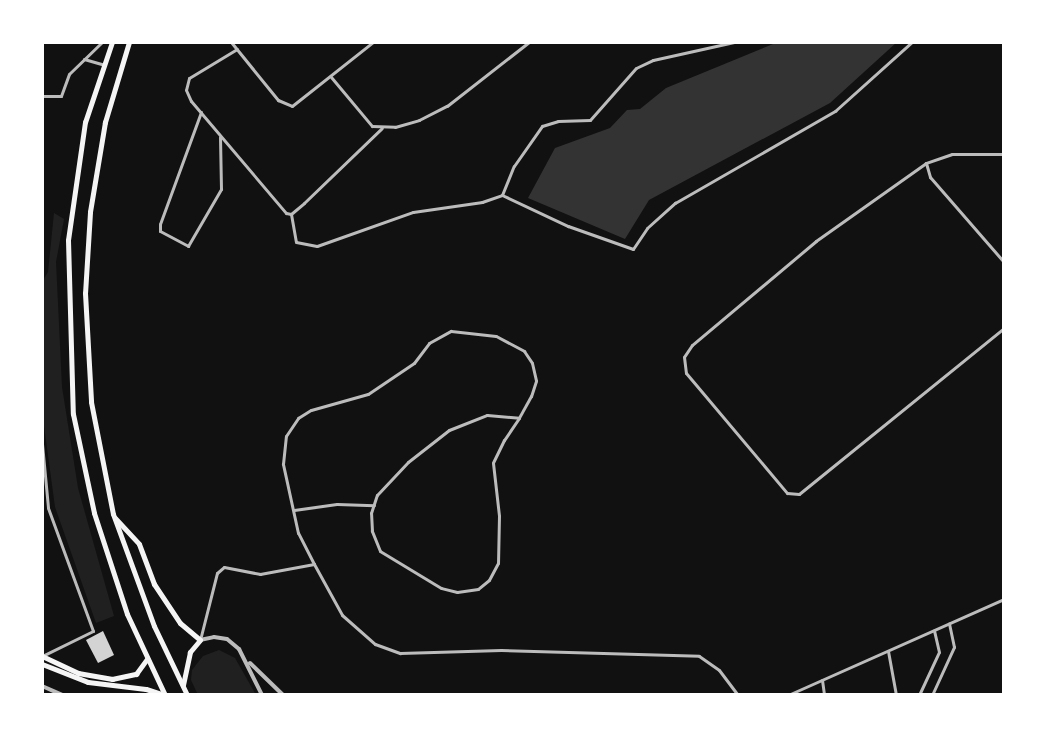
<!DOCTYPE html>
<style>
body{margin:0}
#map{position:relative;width:1046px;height:737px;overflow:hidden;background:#111;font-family:"Open Sans",sans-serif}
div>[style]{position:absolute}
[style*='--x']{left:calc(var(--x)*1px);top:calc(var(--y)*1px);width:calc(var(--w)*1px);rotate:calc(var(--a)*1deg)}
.green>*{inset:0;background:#202020}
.water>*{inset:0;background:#333}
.building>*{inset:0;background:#d3d3d3}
.minor>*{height:3px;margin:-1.5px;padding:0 1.5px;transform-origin:1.5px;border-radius:1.5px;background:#bcbcbc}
.tertiary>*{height:4px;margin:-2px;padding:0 2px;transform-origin:2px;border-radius:2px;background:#bcbcbc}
.primary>*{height:5px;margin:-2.5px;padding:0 2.5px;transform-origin:2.5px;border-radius:2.5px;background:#f5f5f5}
.trunk>*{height:5px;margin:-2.5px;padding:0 2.5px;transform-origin:2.5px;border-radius:2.5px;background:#f5f5f5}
span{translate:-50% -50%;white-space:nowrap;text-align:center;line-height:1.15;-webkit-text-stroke:8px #fff;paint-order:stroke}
.frame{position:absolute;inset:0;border:44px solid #fff;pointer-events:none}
</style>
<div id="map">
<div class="green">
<i style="clip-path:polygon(54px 213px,64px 219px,56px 262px,62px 387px,78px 488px,114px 616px,96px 623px,55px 507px,42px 411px,42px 282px,48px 272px)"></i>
<i style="clip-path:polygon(219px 650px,235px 658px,256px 695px,198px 695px,191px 680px,192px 670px,203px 656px)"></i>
</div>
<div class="water">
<i style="clip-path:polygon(778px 42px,897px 42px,830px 103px,649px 200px,625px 239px,528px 198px,555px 148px,610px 128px,627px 110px,640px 109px,666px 88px)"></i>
</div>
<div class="building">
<i style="clip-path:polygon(103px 631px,114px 655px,98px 663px,86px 640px)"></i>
</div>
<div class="minor">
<i style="--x:231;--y:42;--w:75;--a:51"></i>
<i style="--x:278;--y:100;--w:15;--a:23"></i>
<i style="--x:292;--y:106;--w:103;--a:-38.3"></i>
<i style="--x:237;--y:49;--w:56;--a:148.9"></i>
<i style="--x:189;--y:78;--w:12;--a:104"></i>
<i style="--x:186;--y:90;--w:12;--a:66"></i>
<i style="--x:191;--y:101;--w:147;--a:49.7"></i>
<i style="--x:286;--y:213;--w:5;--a:11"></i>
<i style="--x:291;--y:214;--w:17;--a:-40"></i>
<i style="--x:304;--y:203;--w:108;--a:-43.9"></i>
<i style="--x:84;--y:59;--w:19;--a:16"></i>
<i style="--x:331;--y:77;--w:64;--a:50.1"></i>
<i style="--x:372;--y:126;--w:23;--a:2"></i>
<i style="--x:395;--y:127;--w:25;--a:-16"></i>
<i style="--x:419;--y:120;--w:31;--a:-27"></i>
<i style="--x:447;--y:106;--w:104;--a:-38"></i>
<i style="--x:42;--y:96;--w:19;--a:0"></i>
<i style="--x:61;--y:96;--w:23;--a:-70"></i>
<i style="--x:69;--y:74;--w:46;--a:-44.1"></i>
<i style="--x:201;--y:112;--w:119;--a:110.1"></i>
<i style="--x:160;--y:224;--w:7;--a:90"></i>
<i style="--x:160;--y:231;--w:32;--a:28"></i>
<i style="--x:188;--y:246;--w:66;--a:-59.9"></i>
<i style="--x:221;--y:189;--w:52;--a:-91.1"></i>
<i style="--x:1004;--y:154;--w:52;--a:180"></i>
<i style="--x:952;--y:154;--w:28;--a:161"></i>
<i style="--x:926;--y:163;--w:135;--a:144.7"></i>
<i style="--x:816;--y:241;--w:162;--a:140"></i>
<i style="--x:692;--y:345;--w:14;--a:124"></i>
<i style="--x:684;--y:357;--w:16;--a:83"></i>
<i style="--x:686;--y:373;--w:157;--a:49.9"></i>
<i style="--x:787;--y:493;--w:12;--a:5"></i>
<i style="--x:799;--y:494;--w:264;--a:-39"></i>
<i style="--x:926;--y:163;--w:15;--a:74"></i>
<i style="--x:930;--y:177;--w:113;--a:49"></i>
<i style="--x:502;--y:195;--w:31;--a:-68"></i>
<i style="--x:514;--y:166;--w:49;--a:-55"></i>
<i style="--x:542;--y:126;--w:17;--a:-17"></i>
<i style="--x:558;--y:121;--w:32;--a:-2"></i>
<i style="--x:590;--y:120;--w:69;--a:-48.5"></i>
<i style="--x:636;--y:68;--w:19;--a:-25"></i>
<i style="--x:653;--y:60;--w:83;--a:-12.5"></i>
<i style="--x:291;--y:214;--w:28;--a:80"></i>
<i style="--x:296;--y:242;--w:21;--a:11"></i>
<i style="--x:317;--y:246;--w:102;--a:-19.5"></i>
<i style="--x:413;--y:212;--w:70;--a:-8.2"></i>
<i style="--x:482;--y:202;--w:21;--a:-19"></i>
<i style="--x:502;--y:195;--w:73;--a:25.2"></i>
<i style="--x:568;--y:226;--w:69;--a:19.5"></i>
<i style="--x:633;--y:249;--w:25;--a:-56"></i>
<i style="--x:647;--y:228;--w:38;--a:-42"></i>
<i style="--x:675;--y:203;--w:185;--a:-29.9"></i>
<i style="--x:835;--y:111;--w:103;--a:-41.9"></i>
<i style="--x:42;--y:444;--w:64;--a:84.6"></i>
<i style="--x:48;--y:508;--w:131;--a:69.9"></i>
<i style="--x:93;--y:631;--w:57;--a:153.9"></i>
<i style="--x:294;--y:510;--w:43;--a:-7.9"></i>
<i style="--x:337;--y:504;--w:37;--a:2"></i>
<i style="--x:314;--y:564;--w:58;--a:61.2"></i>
<i style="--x:342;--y:615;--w:44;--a:41.3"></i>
<i style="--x:375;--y:644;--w:27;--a:20"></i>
<i style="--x:400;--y:653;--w:101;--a:-1.7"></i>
<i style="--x:501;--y:650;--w:198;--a:1.7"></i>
<i style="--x:699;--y:656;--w:24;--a:35"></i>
<i style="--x:719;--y:670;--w:31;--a:53"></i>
<i style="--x:200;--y:640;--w:69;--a:-75.8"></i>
<i style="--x:217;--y:573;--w:9;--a:-41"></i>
<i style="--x:224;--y:567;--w:37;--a:11"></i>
<i style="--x:260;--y:574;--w:55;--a:-10.5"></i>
<i style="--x:314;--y:564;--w:35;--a:-117"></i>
<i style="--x:298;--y:533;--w:71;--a:-102.3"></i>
<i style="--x:283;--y:464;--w:28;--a:-84"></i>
<i style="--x:286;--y:436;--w:22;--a:-56"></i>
<i style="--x:298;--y:418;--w:15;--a:-32"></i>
<i style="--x:311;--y:410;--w:59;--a:-15.7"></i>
<i style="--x:368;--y:394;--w:55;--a:-34"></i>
<i style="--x:414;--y:363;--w:25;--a:-53"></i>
<i style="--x:429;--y:343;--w:25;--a:-29"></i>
<i style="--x:451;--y:331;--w:45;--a:6.3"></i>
<i style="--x:496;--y:336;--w:32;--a:28"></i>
<i style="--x:524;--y:351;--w:14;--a:56"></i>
<i style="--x:532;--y:363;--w:18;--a:77"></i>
<i style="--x:536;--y:381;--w:16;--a:108"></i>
<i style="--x:531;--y:396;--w:25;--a:119"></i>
<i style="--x:519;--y:418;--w:27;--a:124"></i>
<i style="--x:504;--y:440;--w:25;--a:116"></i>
<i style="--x:493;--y:463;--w:53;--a:83.5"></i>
<i style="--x:499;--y:516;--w:47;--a:91.2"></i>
<i style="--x:498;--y:563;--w:19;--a:118"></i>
<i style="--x:489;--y:580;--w:14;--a:141"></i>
<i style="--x:478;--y:589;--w:21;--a:172"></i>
<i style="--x:457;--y:592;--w:16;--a:-166"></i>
<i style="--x:441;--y:588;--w:71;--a:-148.8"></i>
<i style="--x:380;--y:551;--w:22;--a:-112"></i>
<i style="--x:372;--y:531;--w:18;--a:-93"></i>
<i style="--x:371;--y:513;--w:19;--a:-72"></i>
<i style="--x:377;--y:495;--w:45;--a:-46.8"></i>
<i style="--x:408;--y:462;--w:52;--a:-38"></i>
<i style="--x:449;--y:430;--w:41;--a:-21.5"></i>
<i style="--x:487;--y:415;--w:32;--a:5"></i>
<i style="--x:888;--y:651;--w:45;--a:79.7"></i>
<i style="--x:822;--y:680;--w:15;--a:82"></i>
<i style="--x:788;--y:695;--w:236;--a:-24"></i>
<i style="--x:919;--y:695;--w:47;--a:-65.1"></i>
<i style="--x:939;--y:652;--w:22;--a:-103"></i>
<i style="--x:932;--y:695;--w:53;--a:-65.4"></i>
<i style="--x:954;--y:647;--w:24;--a:-102"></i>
</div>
<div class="tertiary">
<i style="--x:200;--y:640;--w:14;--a:-12"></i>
<i style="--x:214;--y:637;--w:13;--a:9"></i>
<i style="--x:227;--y:639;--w:16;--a:40"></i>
<i style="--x:239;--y:649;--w:51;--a:63.4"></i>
<i style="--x:250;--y:663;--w:46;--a:44.1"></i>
<i style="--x:42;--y:686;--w:22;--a:24"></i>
</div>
<div class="primary">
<i style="--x:42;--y:656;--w:40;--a:25"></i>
<i style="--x:78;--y:673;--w:35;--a:10"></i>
<i style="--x:112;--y:679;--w:25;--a:-12"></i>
<i style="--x:136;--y:674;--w:19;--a:-54"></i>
<i style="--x:42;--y:664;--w:49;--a:21.4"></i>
<i style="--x:88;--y:682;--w:58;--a:6.9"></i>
<i style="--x:146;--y:689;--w:19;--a:18"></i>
</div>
<div class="trunk">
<i style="--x:112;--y:42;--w:84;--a:108.6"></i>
<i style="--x:85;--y:122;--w:119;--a:98.2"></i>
<i style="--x:68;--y:240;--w:174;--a:88.4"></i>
<i style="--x:73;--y:414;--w:101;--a:78"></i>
<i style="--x:94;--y:513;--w:106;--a:71.9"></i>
<i style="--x:127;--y:614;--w:89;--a:64.9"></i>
<i style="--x:129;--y:42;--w:84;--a:106.7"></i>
<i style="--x:105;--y:122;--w:91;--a:99.5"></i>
<i style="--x:90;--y:212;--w:81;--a:93.5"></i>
<i style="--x:85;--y:293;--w:109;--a:86.8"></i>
<i style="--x:91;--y:402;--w:114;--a:78.9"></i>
<i style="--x:113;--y:514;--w:119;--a:69.9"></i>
<i style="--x:154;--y:626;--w:76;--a:64.4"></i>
<i style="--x:115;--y:518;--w:35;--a:47"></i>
<i style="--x:139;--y:544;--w:43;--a:69.4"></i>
<i style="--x:154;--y:584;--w:47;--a:56.3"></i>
<i style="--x:180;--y:623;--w:26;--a:40"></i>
<i style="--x:200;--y:640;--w:16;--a:130"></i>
<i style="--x:190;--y:652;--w:34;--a:102"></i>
</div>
<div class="frame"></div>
</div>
